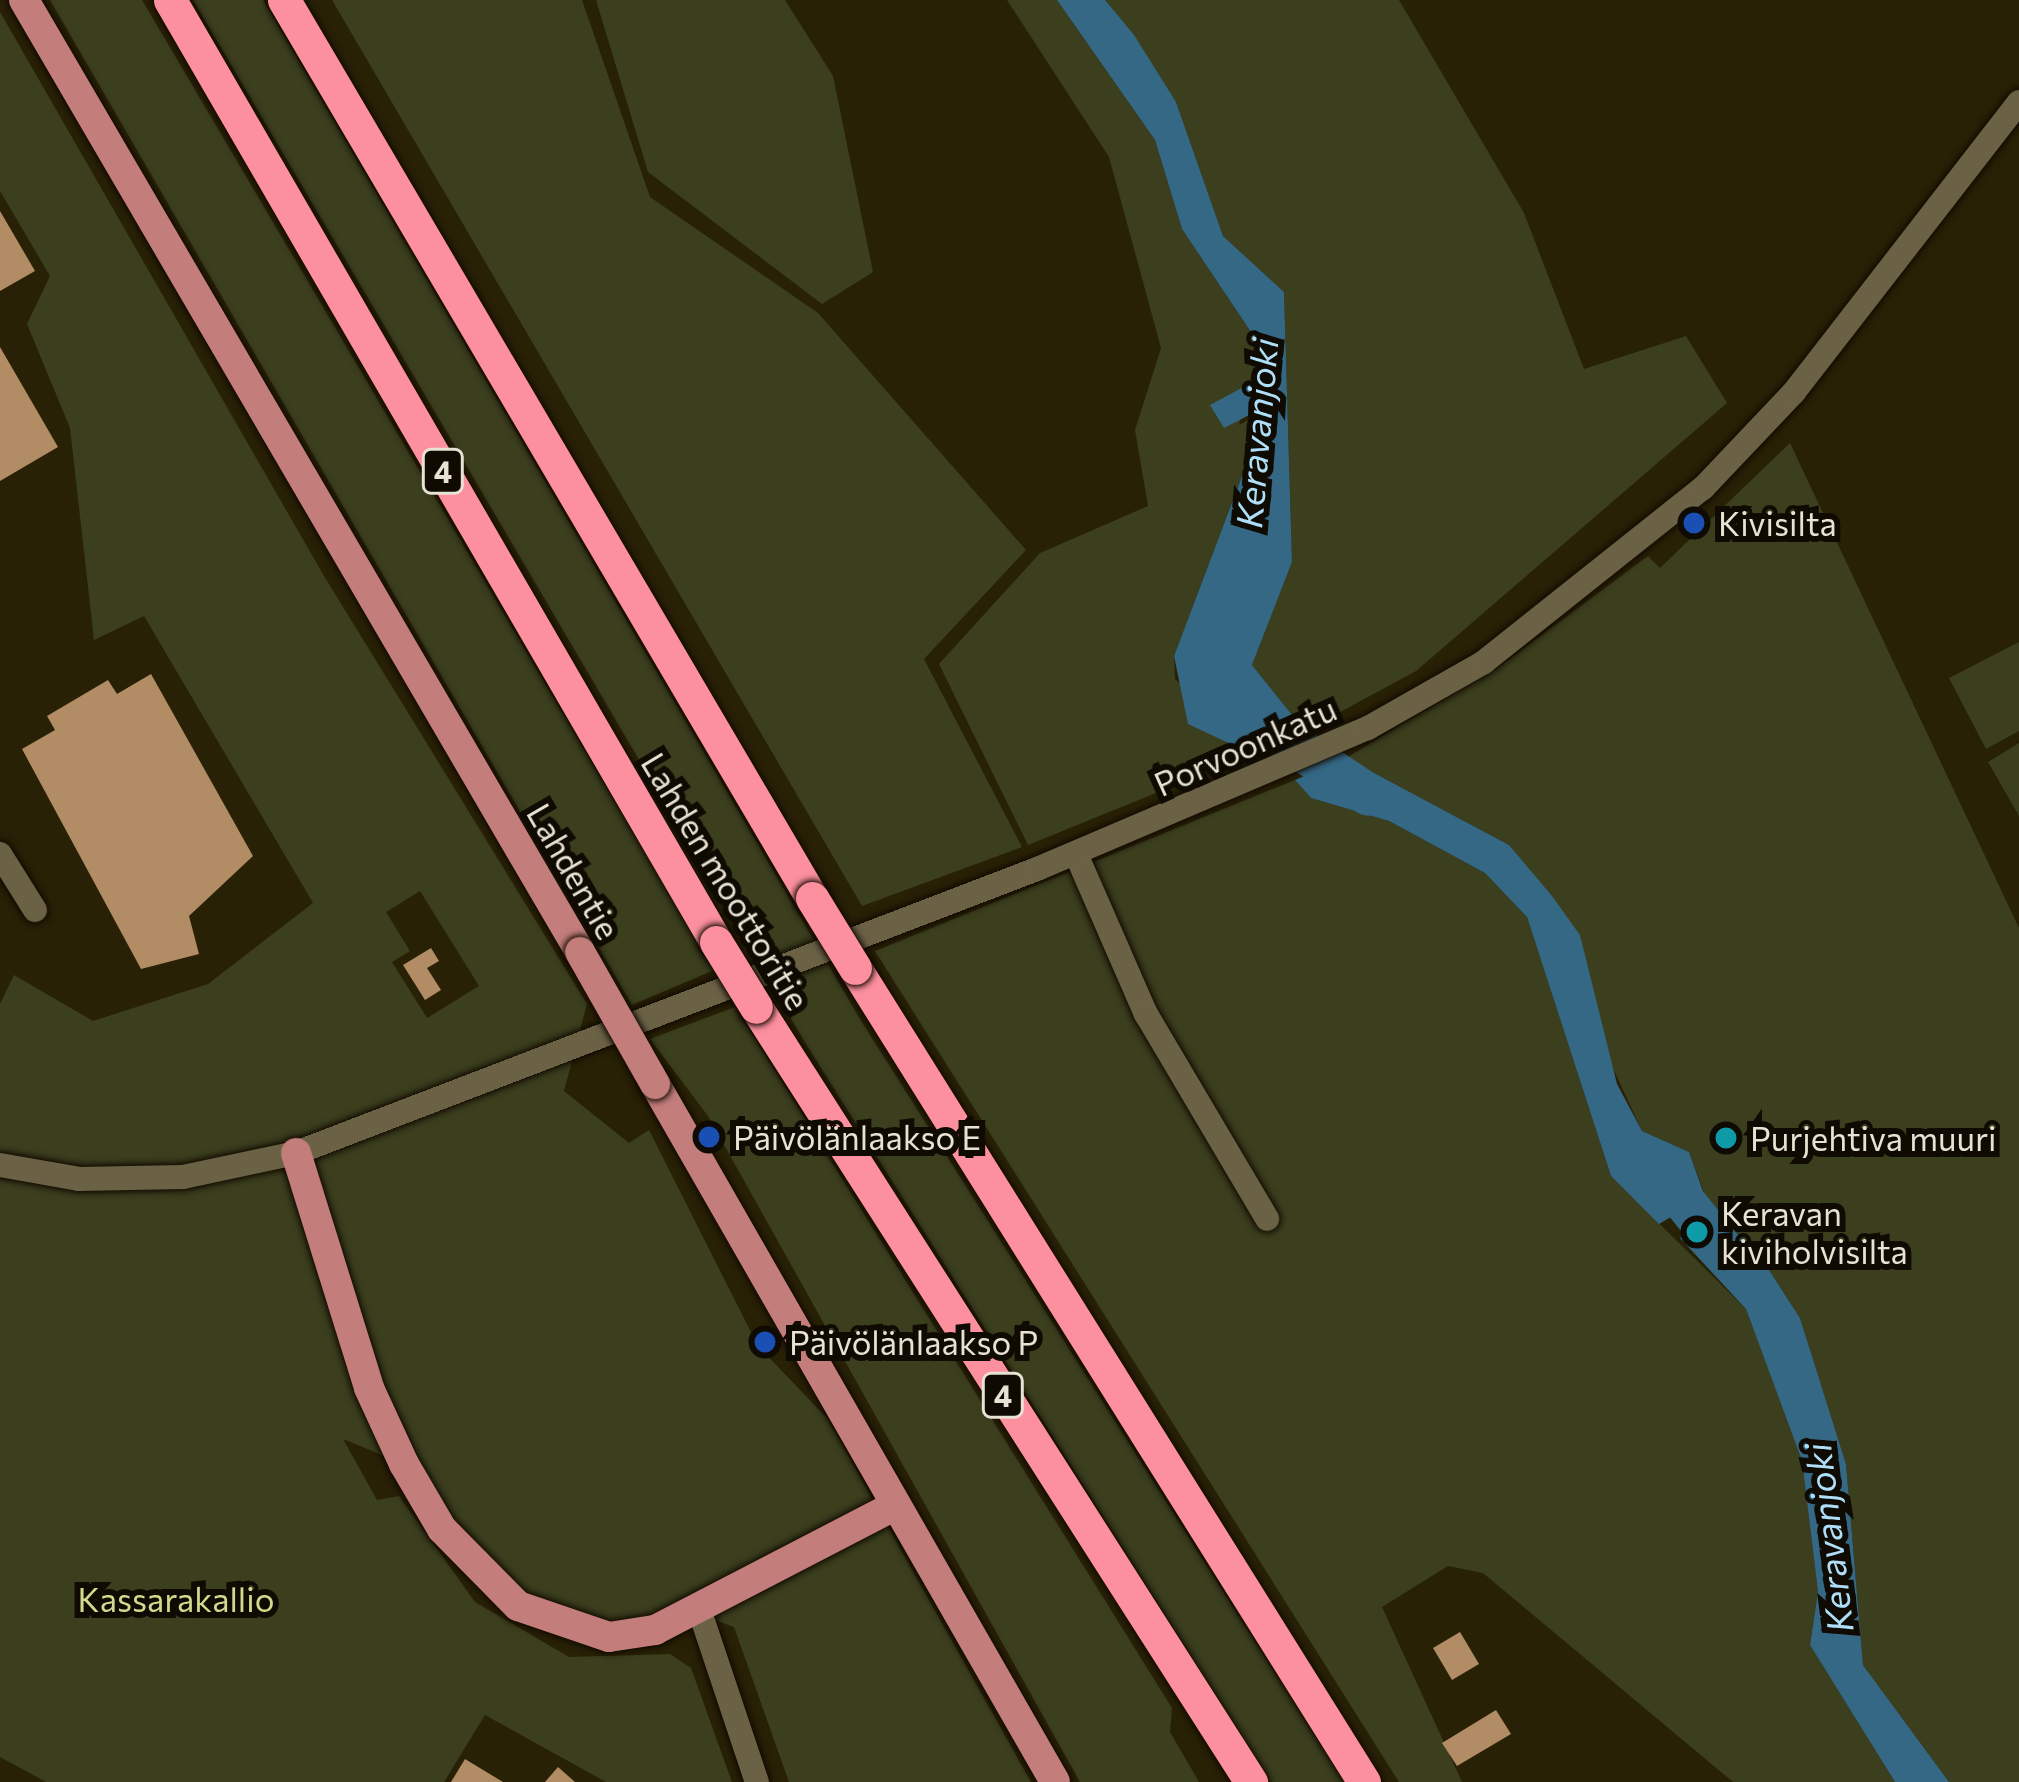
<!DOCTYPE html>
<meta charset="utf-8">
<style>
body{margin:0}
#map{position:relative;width:2019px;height:1782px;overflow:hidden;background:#292106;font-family:Commissioner,sans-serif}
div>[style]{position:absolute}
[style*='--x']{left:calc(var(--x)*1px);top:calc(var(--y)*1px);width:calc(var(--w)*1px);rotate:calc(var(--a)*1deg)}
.green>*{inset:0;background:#3b3f1e}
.water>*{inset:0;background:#346885}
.river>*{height:42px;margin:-21px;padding:0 21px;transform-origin:21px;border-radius:21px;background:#346885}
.building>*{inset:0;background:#b28c64}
.roads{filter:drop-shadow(0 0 3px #120a00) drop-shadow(0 0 3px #120a00)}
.minor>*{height:24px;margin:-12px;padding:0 12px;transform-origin:12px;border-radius:12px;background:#6b6246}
.major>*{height:30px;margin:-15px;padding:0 15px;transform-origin:15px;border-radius:15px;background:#c37e7b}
.highway>*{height:33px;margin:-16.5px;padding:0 16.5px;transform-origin:16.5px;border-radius:16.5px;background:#fd909f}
.bridges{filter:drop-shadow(0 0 3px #120a00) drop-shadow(0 0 3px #120a00)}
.major-bridge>*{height:30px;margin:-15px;padding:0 15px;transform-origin:15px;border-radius:15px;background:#c37e7b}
.highway-bridge>*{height:33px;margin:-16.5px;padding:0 16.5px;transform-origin:16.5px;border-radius:16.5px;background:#fd909f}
.dots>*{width:33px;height:33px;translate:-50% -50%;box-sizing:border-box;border:6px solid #0f0b03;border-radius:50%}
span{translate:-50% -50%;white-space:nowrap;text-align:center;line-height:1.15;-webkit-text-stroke:12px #0f0b03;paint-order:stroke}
.shield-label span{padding:3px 9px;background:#0f0b03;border:3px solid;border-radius:9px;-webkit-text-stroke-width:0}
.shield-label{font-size:30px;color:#e7e2d3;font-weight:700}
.poi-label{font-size:33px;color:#e7e2d3}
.left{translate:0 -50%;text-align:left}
.street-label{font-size:33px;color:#e7e2d3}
.park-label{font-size:33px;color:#d2db8c}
.water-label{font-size:36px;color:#afdef9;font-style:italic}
</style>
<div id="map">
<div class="green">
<i style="clip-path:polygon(50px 0,142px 0,714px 970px,632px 1005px)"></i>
<i style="clip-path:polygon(193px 0,263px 0,863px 1024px,1344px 1782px,1270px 1782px,806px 1044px)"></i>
<i style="clip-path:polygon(332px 0,582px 0,650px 197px,818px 313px,1026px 550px,924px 659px,1022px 847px,862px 906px)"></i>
<i style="clip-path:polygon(596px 0,785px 0,833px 76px,873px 272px,822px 304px,648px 172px)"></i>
<i style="clip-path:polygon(1007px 0,1057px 0,1155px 140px,1182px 229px,1259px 344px,1239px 425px,1261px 413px,1261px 426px,1174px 656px,1175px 679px,1252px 754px,1028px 845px,939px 664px,1040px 553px,1148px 506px,1135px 430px,1161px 348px,1109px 157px)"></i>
<i style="clip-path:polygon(1105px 0,1399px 0,1524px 213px,1584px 369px,1686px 336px,1727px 403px,1416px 671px,1305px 731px,1252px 665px,1292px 562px,1284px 292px,1223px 236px,1176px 102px)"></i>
<i style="clip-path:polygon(evenodd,0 12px,324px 576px,587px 1004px,564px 1091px,629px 1143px,649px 1130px,758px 1346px,827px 1418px,1031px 1782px,789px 1782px,734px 1627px,701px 1615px,655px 1630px,518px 1606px,404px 1464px,343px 1439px,377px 1500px,399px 1496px,475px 1602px,569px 1657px,670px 1654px,691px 1668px,732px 1782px,606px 1782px,485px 1715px,444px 1782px,46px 1782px,0 1757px,0 1004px,14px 975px,93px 1021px,208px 984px,313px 903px,144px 616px,94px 640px,70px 428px,27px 324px,50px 276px,0 191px,0 12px,420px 891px,479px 986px,427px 1018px,392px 962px,410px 951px,386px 912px,420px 891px)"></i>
<i style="clip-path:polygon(1790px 443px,2019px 928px,2019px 1782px,1949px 1782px,1863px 1665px,1846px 1464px,1800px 1318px,1767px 1267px,1714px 1219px,1689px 1152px,1642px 1131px,1601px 1042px,1580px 935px,1509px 845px,1346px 758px,1500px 666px,1648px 556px,1660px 568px)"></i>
<i style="clip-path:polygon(2019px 642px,2019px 731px,1986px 749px,1949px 678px)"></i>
<i style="clip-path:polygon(2019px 743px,2019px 816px,1988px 762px)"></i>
<i style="clip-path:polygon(1295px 780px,1311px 798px,1389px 821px,1485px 873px,1527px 917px,1611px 1176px,1746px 1309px,1802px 1461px,1818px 1592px,1810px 1645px,1895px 1782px,1733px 1782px,1483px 1573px,1448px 1566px,1382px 1607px,1462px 1782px,1399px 1782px,875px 951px)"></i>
<i style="clip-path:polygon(735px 1007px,1172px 1708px,1170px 1732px,1199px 1782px,1080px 1782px,708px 1116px,650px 1039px)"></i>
</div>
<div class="water">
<i style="clip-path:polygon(1057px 0,1105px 0,1134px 35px,1176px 102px,1223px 236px,1284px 292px,1292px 562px,1252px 665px,1305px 731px,1252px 754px,1188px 724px,1174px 656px,1261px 426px,1253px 413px,1224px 428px,1210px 405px,1251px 383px,1259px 344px,1182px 229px,1155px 140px)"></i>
<i style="clip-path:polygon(1346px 758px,1509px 845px,1552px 896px,1580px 935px,1617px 1084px,1642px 1131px,1689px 1152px,1705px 1197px,1659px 1224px,1611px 1176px,1527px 917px,1485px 873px,1389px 821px,1311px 798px,1295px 780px)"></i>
<i style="clip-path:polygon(1714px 1219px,1767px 1267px,1800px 1318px,1846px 1464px,1863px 1665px,1949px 1782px,1895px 1782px,1810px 1645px,1818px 1592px,1802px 1461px,1746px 1309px,1680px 1238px)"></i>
</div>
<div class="river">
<i style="--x:1236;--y:707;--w:159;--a:33.5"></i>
<i style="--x:1655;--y:1165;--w:129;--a:51.3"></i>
</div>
<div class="building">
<i style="clip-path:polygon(0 211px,35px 271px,0 291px)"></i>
<i style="clip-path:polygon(0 347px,58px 447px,0 481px)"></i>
<i style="clip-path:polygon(151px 674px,253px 856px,189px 916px,199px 954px,141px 969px,22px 749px,55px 730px,47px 716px,108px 680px,117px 694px)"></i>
<i style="clip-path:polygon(431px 948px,439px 961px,427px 968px,441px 990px,425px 1000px,403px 965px)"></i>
<i style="clip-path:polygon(1460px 1632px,1479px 1664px,1452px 1680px,1433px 1648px)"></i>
<i style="clip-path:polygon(1496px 1710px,1511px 1734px,1457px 1766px,1442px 1743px)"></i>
<i style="clip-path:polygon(465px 1759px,503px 1782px,451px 1782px)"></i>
<i style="clip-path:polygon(558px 1767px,575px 1782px,545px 1782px)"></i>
</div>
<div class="roads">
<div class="minor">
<i style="--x:0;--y:854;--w:66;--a:58"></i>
<i style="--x:1076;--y:854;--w:175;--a:66.4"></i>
<i style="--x:1146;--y:1014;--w:238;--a:59.4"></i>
<i style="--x:0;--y:1165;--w:80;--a:10"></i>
<i style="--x:79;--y:1179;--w:104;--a:-1.1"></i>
<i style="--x:183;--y:1177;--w:116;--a:-12"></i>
<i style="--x:296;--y:1153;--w:794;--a:-20.97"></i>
<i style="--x:1037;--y:869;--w:360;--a:-23.1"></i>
<i style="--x:1368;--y:728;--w:133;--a:-29.6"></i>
<i style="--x:1484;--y:662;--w:280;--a:-38.5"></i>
<i style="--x:1703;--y:488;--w:132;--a:-46.5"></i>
<i style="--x:1794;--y:392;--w:367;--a:-52.2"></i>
<i style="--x:701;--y:1615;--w:176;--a:71.5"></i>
</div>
<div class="major">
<i style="--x:24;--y:0;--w:1102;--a:59.71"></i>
<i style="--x:655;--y:1084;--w:804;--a:60.18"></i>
<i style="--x:296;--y:1153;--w:246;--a:72.7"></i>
<i style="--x:369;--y:1388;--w:84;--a:65.3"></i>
<i style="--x:404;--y:1464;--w:75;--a:59.7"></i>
<i style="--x:442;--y:1529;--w:108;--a:45.4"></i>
<i style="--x:518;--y:1606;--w:96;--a:18.8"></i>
<i style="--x:609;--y:1637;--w:47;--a:-8.7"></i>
<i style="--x:655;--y:1630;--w:271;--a:-27.4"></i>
</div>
<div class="highway">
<i style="--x:170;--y:0;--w:1089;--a:59.9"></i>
<i style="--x:284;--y:0;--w:1042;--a:59.55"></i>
<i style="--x:855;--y:968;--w:960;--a:57.98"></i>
<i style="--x:756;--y:1007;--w:920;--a:57.43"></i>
</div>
</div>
<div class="bridges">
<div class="major-bridge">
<i style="--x:580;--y:952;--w:152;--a:60.4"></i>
</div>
<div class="highway-bridge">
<i style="--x:812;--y:898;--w:82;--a:58.4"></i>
<i style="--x:716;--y:942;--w:76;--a:58.4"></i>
</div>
</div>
<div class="dots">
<i style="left:1694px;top:523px;background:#1a4fb4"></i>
<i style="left:709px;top:1137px;background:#1a4fb4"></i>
<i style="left:1726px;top:1138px;background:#0f9aa8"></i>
<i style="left:1697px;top:1232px;background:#0f9aa8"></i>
<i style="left:765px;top:1342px;background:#1a4fb4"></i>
</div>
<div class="shield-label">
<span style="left:443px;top:471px">4</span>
<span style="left:1003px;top:1395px">4</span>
</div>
<div class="poi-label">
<span class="left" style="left:1718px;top:523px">Kivisilta</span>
<span class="left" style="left:733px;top:1137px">Päivölänlaakso E</span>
<span class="left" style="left:1750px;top:1138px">Purjehtiva muuri</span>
<span class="left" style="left:1721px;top:1232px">Keravan<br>kiviholvisilta</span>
<span class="left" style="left:789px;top:1342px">Päivölänlaakso P</span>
</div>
<div class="street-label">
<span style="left:1245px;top:746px;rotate:-24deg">Porvoonkatu</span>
<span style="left:574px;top:871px;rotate:60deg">Lahdentie</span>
<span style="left:726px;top:881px;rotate:59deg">Lahden moottoritie</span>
</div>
<div class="park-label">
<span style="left:176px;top:1599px">Kassarakallio</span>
</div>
<div class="water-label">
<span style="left:1256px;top:433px;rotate:-85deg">Keravanjoki</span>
<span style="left:1828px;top:1538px;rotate:-97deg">Keravanjoki</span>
</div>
</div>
